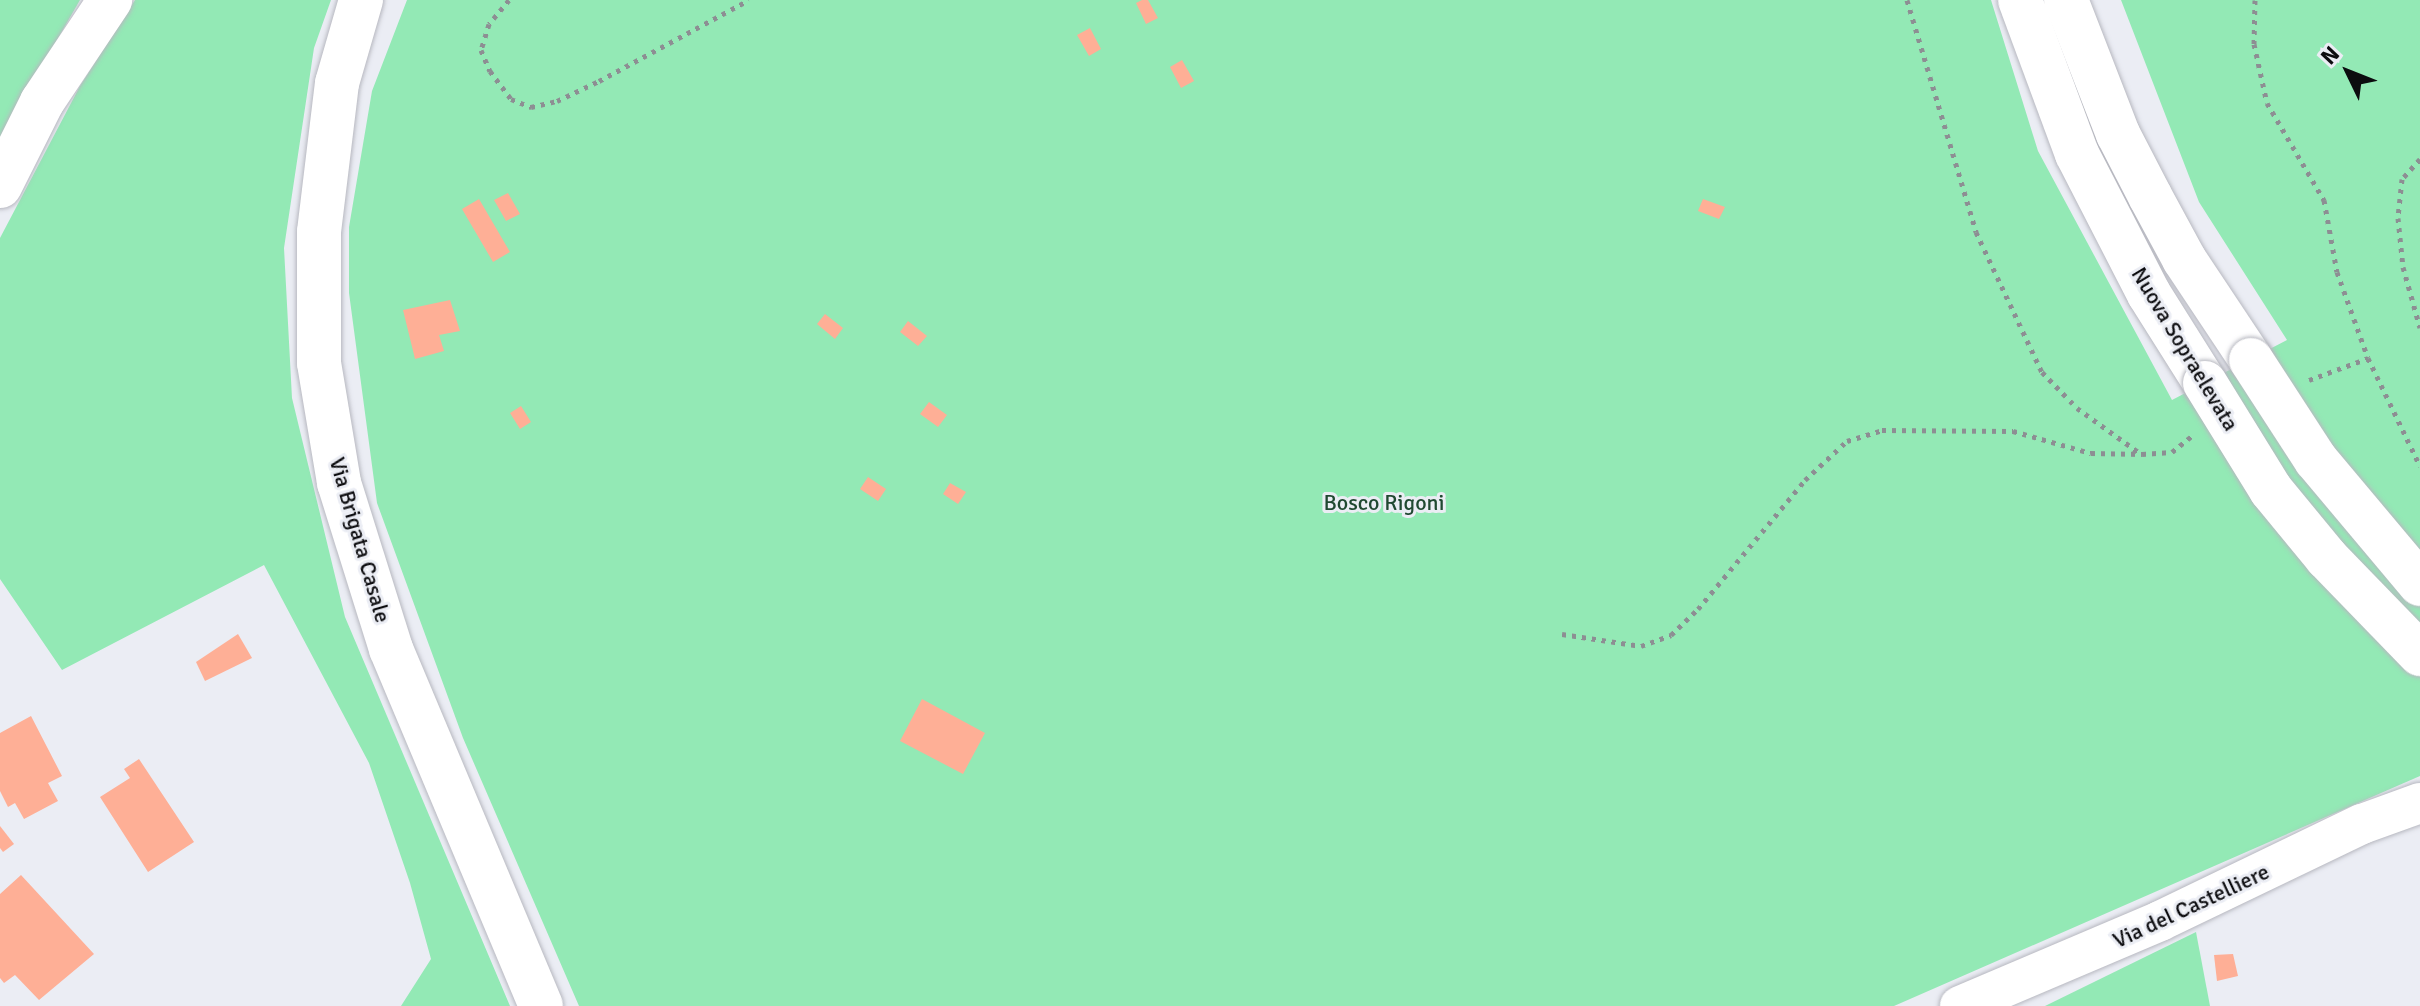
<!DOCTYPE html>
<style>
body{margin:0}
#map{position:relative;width:2420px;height:1006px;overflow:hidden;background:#ebedf4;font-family:Signika,sans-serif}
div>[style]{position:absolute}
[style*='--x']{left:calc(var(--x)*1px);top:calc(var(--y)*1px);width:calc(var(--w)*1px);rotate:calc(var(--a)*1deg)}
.green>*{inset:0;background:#93e9b5}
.building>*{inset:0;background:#feaf96}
.path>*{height:5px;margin-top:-2.5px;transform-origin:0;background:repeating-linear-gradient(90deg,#8d8e93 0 4px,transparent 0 10px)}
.roads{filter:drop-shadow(0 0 2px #b7b8c0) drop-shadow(0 0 2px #b7b8c0)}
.street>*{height:40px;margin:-20px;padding:0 20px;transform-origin:20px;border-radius:20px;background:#fff}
.secondary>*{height:44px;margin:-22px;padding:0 22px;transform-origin:22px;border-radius:22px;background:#fff}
.primary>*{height:44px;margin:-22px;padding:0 22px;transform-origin:22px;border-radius:22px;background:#fff}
.highway>*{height:44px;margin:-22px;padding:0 22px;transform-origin:22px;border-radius:22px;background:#fff}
.bridges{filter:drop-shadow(0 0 2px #b7b8c0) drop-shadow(0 0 2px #b7b8c0)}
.highway-bridge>*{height:44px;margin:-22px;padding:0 22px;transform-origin:22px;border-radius:22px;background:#fff}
span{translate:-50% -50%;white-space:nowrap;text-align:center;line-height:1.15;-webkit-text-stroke:6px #ebedf4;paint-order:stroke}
.street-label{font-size:22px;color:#0c0c0f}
.park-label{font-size:22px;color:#204931}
.north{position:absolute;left:2308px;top:32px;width:80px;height:80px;-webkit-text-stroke:6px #ebedf4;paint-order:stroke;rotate:313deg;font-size:22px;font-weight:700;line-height:32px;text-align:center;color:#0c0c0f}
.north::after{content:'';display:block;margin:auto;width:28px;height:36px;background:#0c0c0f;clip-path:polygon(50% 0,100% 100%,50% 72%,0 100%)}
</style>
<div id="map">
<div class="green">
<i style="clip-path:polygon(0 0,80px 0,0 139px)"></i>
<i style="clip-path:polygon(135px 0,331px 0,314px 48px,284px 248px,292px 398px,345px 617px,510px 1006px,401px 1006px,431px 959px,410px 883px,369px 763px,264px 565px,62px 670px,0 579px,0 238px,80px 86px)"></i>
<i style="clip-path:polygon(407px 0,1991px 0,2038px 151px,2172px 400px,2287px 340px,2199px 202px,2121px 0,2420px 0,2420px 776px,1894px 1006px,579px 1006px,463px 738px,377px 503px,349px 293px,349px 227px,372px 91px)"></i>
<i style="clip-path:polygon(2196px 932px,2210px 1006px,2045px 1006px)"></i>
</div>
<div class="building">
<i style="clip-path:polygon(1142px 0,1148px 0,1158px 18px,1146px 24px,1136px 3px)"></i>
<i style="clip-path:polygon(1090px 28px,1101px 49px,1089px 56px,1077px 35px)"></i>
<i style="clip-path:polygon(1182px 60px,1194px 81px,1181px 88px,1170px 67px)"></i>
<i style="clip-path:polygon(508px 193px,520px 214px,506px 221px,494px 200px)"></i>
<i style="clip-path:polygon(479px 199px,510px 252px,493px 262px,462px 209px)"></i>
<i style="clip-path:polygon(1703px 199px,1725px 207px,1719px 219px,1698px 211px)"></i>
<i style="clip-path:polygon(450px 300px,460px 331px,439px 335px,444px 351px,415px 359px,403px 310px)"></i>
<i style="clip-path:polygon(825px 314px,843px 328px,835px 339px,817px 324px)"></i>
<i style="clip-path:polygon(908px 321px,927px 336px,918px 346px,900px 332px)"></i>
<i style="clip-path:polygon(929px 402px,947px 415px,938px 427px,920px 414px)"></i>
<i style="clip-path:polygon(521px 406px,531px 422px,520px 429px,510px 413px)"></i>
<i style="clip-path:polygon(868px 477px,886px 489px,878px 501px,860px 489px)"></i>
<i style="clip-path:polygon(950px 483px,966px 492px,958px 504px,943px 494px)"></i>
<i style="clip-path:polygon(238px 634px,252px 658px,205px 681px,196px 662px)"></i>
<i style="clip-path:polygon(922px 699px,985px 733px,963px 774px,900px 741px)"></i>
<i style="clip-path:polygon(31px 716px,62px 776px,48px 783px,58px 801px,24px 819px,15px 803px,8px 807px,0 791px,0 733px)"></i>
<i style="clip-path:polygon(139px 759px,194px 842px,148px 872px,100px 797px,130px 778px,124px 769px)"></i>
<i style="clip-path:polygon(0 826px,14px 844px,3px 852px,0 848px)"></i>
<i style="clip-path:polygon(21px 875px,94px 954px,39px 1000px,15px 975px,4px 983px,0 978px,0 894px)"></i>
<i style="clip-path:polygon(2233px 954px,2238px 976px,2217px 981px,2214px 955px)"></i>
</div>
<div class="path">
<i style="--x:509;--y:0;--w:31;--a:130"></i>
<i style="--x:489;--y:24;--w:27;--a:107"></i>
<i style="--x:481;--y:50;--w:23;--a:67"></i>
<i style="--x:490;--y:71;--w:35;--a:53"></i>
<i style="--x:511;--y:99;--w:22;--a:22"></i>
<i style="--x:531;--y:107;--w:27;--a:-13"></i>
<i style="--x:557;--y:101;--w:47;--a:-25.5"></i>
<i style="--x:599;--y:81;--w:170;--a:-28.4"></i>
<i style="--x:1907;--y:0;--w:242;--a:73.4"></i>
<i style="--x:1976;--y:232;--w:155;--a:64.8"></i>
<i style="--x:2042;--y:372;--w:50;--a:45.8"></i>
<i style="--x:2077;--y:408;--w:79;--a:35.7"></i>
<i style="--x:2255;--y:0;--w:44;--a:91.3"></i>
<i style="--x:2254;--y:44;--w:60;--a:77.6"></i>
<i style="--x:2267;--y:103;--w:113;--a:59.6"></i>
<i style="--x:2324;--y:200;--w:73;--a:79.8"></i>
<i style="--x:2337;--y:272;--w:91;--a:70.2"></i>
<i style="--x:2368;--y:358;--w:120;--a:64.3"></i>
<i style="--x:2420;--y:159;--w:27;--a:132"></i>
<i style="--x:2402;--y:179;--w:39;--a:96"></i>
<i style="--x:2398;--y:218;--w:49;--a:84.2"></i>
<i style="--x:2403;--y:267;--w:63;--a:74.4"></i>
<i style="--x:2309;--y:380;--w:63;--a:-20.4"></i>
<i style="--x:1562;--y:634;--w:80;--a:8.6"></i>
<i style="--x:1641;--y:646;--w:32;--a:-20"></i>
<i style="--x:1671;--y:635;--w:37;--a:-44"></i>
<i style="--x:1698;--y:609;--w:168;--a:-50.3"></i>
<i style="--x:1805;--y:480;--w:57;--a:-42.9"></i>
<i style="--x:1847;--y:441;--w:37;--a:-17"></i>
<i style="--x:1882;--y:430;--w:131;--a:0.4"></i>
<i style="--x:2013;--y:431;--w:81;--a:15.8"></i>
<i style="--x:2091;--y:453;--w:51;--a:1.1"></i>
<i style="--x:2142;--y:454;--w:30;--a:-4"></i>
<i style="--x:2172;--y:452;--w:26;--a:-39"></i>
</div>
<div class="roads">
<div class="street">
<i style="--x:1960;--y:1006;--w:217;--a:-23"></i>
<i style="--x:2160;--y:921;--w:224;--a:-25.7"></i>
<i style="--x:2362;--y:824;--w:62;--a:-19.9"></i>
</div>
<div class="secondary">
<i style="--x:0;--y:186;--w:94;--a:-63.4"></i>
<i style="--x:42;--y:102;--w:123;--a:-56.3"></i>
</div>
<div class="primary">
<i style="--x:361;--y:0;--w:86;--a:106.1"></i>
<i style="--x:337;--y:83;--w:150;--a:96.9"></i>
<i style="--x:319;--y:232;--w:131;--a:90"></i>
<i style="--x:319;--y:363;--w:122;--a:80.5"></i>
<i style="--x:339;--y:483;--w:174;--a:72.6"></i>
<i style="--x:391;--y:649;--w:387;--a:67.2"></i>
</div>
<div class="highway">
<i style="--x:2020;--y:0;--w:164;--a:69.7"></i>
<i style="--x:2077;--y:154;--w:157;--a:62.8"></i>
<i style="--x:2149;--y:294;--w:105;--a:57.8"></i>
<i style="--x:2066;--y:0;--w:144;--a:68.8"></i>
<i style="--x:2118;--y:134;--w:70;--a:62.7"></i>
<i style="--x:2150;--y:196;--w:72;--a:61.6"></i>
<i style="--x:2184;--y:259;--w:121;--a:56.4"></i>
</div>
</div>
<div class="bridges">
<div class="highway-bridge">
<i style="--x:2251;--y:360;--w:119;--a:57"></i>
<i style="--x:2316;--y:460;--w:162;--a:50"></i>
<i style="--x:2205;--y:383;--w:126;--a:58.3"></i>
<i style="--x:2271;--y:490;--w:88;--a:50.5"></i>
<i style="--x:2327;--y:558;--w:134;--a:45.9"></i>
</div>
</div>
<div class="street-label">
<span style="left:2185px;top:349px;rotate:59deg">Nuova Sopraelevata</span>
<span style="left:360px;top:540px;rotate:74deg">Via Brigata Casale</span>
<span style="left:2191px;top:906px;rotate:-25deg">Via del Castelliere</span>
</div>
<div class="park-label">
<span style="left:1384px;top:503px">Bosco Rigoni</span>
</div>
<div class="north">N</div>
</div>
